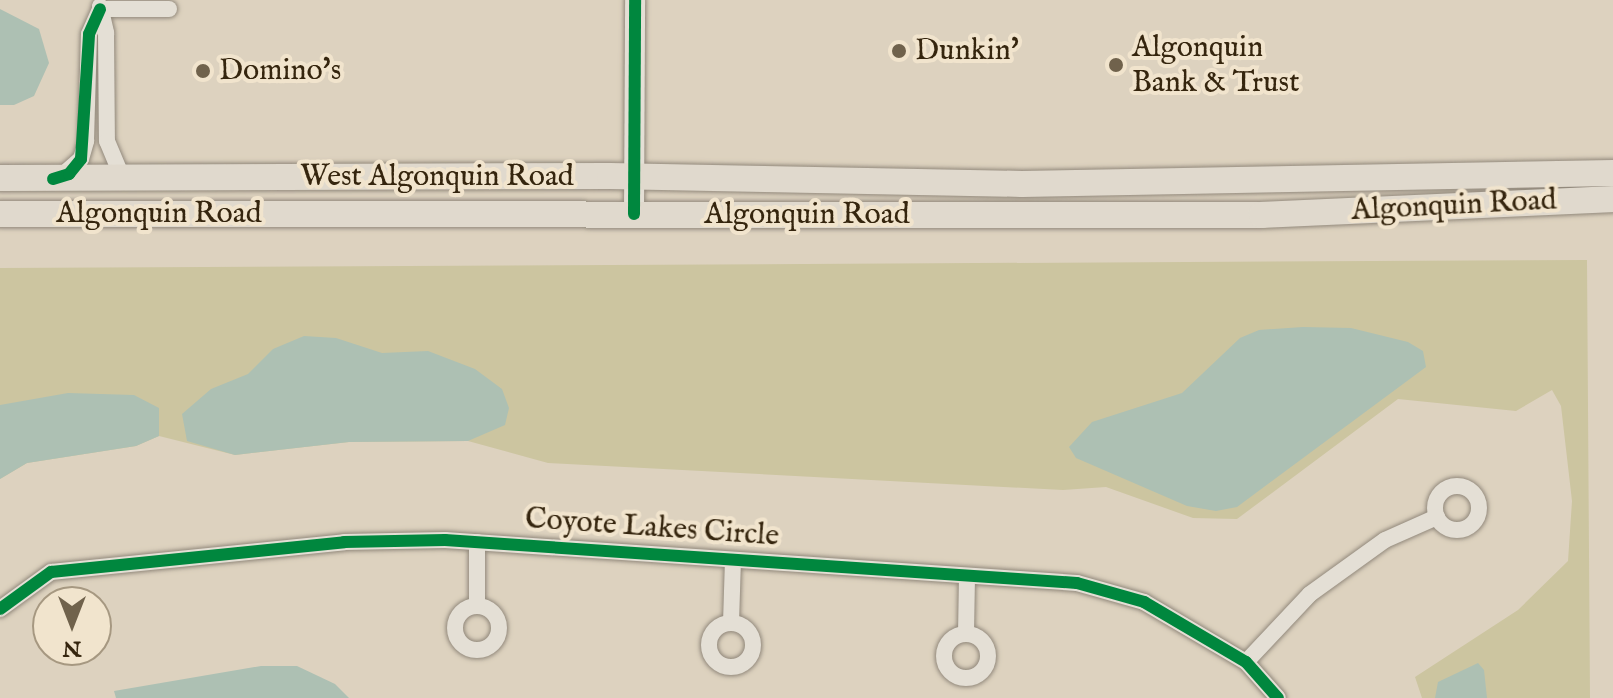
<!DOCTYPE html>
<style>
body{margin:0}
#map{position:relative;width:1613px;height:698px;overflow:hidden;background:#ddd2bf;font-family:"IM FELL English",serif}
div>[style]{position:absolute}
[style*='--x']{left:calc(var(--x)*1px);top:calc(var(--y)*1px);width:calc(var(--w)*1px);rotate:calc(var(--a)*1deg)}
.green>*{inset:0;background:#ccc5a0}
.water>*{inset:0;background:#adc0b3}
.roads{filter:drop-shadow(0 0 2px #92897c) drop-shadow(0 0 2px #92897c)}
.minor>*{height:16px;margin:-8px;padding:0 8px;transform-origin:8px;border-radius:8px;background:#e4dfd5}
.minor>.ring{margin:-8px;padding:0;box-sizing:content-box;background:none;border:16px solid #e4dfd5;border-radius:50%}
.tertiary>*{height:20px;margin:-10px;padding:0 10px;transform-origin:10px;border-radius:10px;background:#e4dfd5}
.primary>*{height:26px;margin:-13px;padding:0 13px;transform-origin:13px;border-radius:13px;background:#e0d9cd}
.cycleway>*{height:12px;margin:-6px;padding:0 6px;transform-origin:6px;border-radius:6px;background:#00873e}
.dots>*{width:22px;height:22px;translate:-50% -50%;box-sizing:border-box;border:4px solid #f1e4cd;border-radius:50%}
span{translate:-50% -50%;white-space:nowrap;text-align:center;line-height:1.15;-webkit-text-stroke:8px #f1e4cd;paint-order:stroke}
.poi-label{font-size:30px;color:#35250e}
.left{translate:0 -50%;text-align:left}
.street-label{font-size:30px;color:#35250e}
.north{position:absolute;left:32px;top:586px;width:80px;height:80px;box-sizing:border-box;background:#f1e4cd;border:2px solid #a69881;border-radius:50%;rotate:180deg;font-size:22px;font-weight:700;line-height:32px;text-align:center;color:#35250e}
.north::after{content:'';display:block;margin:auto;width:28px;height:36px;background:#70624c;clip-path:polygon(50% 0,100% 100%,50% 72%,0 100%)}
</style>
<div id="map">
<div class="green">
<i style="clip-path:polygon(1587px 260px,1590px 698px,1422px 698px,1415px 677px,1518px 610px,1568px 561px,1572px 501px,1561px 406px,1552px 390px,1516px 411px,1398px 399px,1237px 519px,1193px 518px,1106px 487px,1063px 490px,548px 463px,468px 441px,349px 442px,235px 455px,159px 436px,136px 446px,27px 463px,0 479px,0 268px)"></i>
</div>
<div class="water">
<i style="clip-path:polygon(0 9px,39px 29px,49px 63px,34px 96px,14px 105px,0 105px)"></i>
<i style="clip-path:polygon(1303px 327px,1351px 328px,1408px 342px,1423px 351px,1426px 367px,1237px 507px,1216px 511px,1187px 506px,1076px 458px,1069px 447px,1092px 422px,1182px 393px,1240px 338px,1259px 330px)"></i>
<i style="clip-path:polygon(304px 336px,336px 338px,382px 353px,428px 351px,475px 369px,502px 389px,509px 408px,505px 425px,468px 441px,349px 442px,235px 455px,187px 441px,182px 414px,211px 389px,248px 374px,273px 349px)"></i>
<i style="clip-path:polygon(68px 393px,134px 395px,159px 408px,159px 436px,136px 446px,27px 463px,0 479px,0 405px)"></i>
<i style="clip-path:polygon(1478px 663px,1484px 670px,1487px 698px,1435px 698px,1438px 682px)"></i>
<i style="clip-path:polygon(261px 666px,297px 666px,335px 684px,349px 698px,116px 698px,114px 691px)"></i>
</div>
<div class="roads">
<div class="minor">
<i style="--x:100;--y:6;--w:28;--a:77"></i>
<i style="--x:106;--y:33;--w:108;--a:89.5"></i>
<i style="--x:107;--y:141;--w:41;--a:67.2"></i>
<i style="--x:100;--y:9;--w:69;--a:0"></i>
<i style="--x:60;--y:177;--w:28;--a:-41"></i>
<i style="--x:81;--y:159;--w:19;--a:-74"></i>
<i style="--x:86;--y:141;--w:107;--a:-88.4"></i>
<i style="--x:89;--y:34;--w:27;--a:-66"></i>
<i class="ring" style="left:1435px;top:486px;width:28px;height:28px"></i>
<i class="ring" style="left:455px;top:606px;width:28px;height:28px"></i>
<i style="--x:477;--y:606;--w:64;--a:-90"></i>
<i style="--x:0;--y:609;--w:63;--a:-36"></i>
<i style="--x:51;--y:572;--w:295;--a:-5.8"></i>
<i style="--x:344;--y:542;--w:101;--a:-1.1"></i>
<i style="--x:445;--y:540;--w:633;--a:3.89"></i>
<i style="--x:1077;--y:583;--w:70;--a:15.8"></i>
<i style="--x:1144;--y:602;--w:118;--a:30.5"></i>
<i style="--x:1246;--y:662;--w:48;--a:48.4"></i>
<i class="ring" style="left:709px;top:623px;width:28px;height:28px"></i>
<i style="--x:731;--y:623;--w:63;--a:-88.2"></i>
<i class="ring" style="left:944px;top:634px;width:28px;height:28px"></i>
<i style="--x:966;--y:634;--w:58;--a:-89"></i>
<i style="--x:1246;--y:662;--w:93;--a:-46.7"></i>
<i style="--x:1310;--y:594;--w:92;--a:-35.8"></i>
<i style="--x:1385;--y:540;--w:57;--a:-23.9"></i>
</div>
<div class="tertiary">
<i style="--x:634;--y:214;--w:214;--a:-89.7"></i>
</div>
<div class="primary">
<i style="--x:0;--y:178;--w:610;--a:-0.19"></i>
<i style="--x:610;--y:176;--w:412;--a:1.1"></i>
<i style="--x:1022;--y:184;--w:591;--a:-1.07"></i>
<i style="--x:0;--y:214;--w:1262;--a:0.05"></i>
<i style="--x:1262;--y:215;--w:351;--a:-2.6"></i>
</div>
</div>
<div class="cycleway">
<i style="--x:53;--y:179;--w:17;--a:-17"></i>
<i style="--x:69;--y:174;--w:19;--a:-51"></i>
<i style="--x:81;--y:159;--w:125;--a:-86.3"></i>
<i style="--x:89;--y:34;--w:27;--a:-66"></i>
<i style="--x:634;--y:214;--w:214;--a:-89.7"></i>
<i style="--x:0;--y:609;--w:63;--a:-36"></i>
<i style="--x:51;--y:572;--w:295;--a:-5.8"></i>
<i style="--x:344;--y:542;--w:101;--a:-1.1"></i>
<i style="--x:445;--y:540;--w:633;--a:3.89"></i>
<i style="--x:1077;--y:583;--w:70;--a:15.8"></i>
<i style="--x:1144;--y:602;--w:118;--a:30.5"></i>
<i style="--x:1246;--y:662;--w:48;--a:48.4"></i>
</div>
<div class="dots">
<i style="left:899px;top:51px;background:#70624c"></i>
<i style="left:1116px;top:65px;background:#70624c"></i>
<i style="left:203px;top:71px;background:#70624c"></i>
</div>
<div class="poi-label">
<span class="left" style="left:1132px;top:65px">Algonquin<br>Bank &amp; Trust</span>
<span class="left" style="left:915px;top:51px">Dunkin'</span>
<span class="left" style="left:219px;top:71px">Domino's</span>
</div>
<div class="street-label">
<span style="left:437px;top:177px">West Algonquin Road</span>
<span style="left:1454px;top:206px;rotate:-3deg">Algonquin Road</span>
<span style="left:159px;top:214px">Algonquin Road</span>
<span style="left:807px;top:215px">Algonquin Road</span>
<span style="left:652px;top:528px;rotate:4deg">Coyote Lakes Circle</span>
</div>
<div class="north">N</div>
</div>
